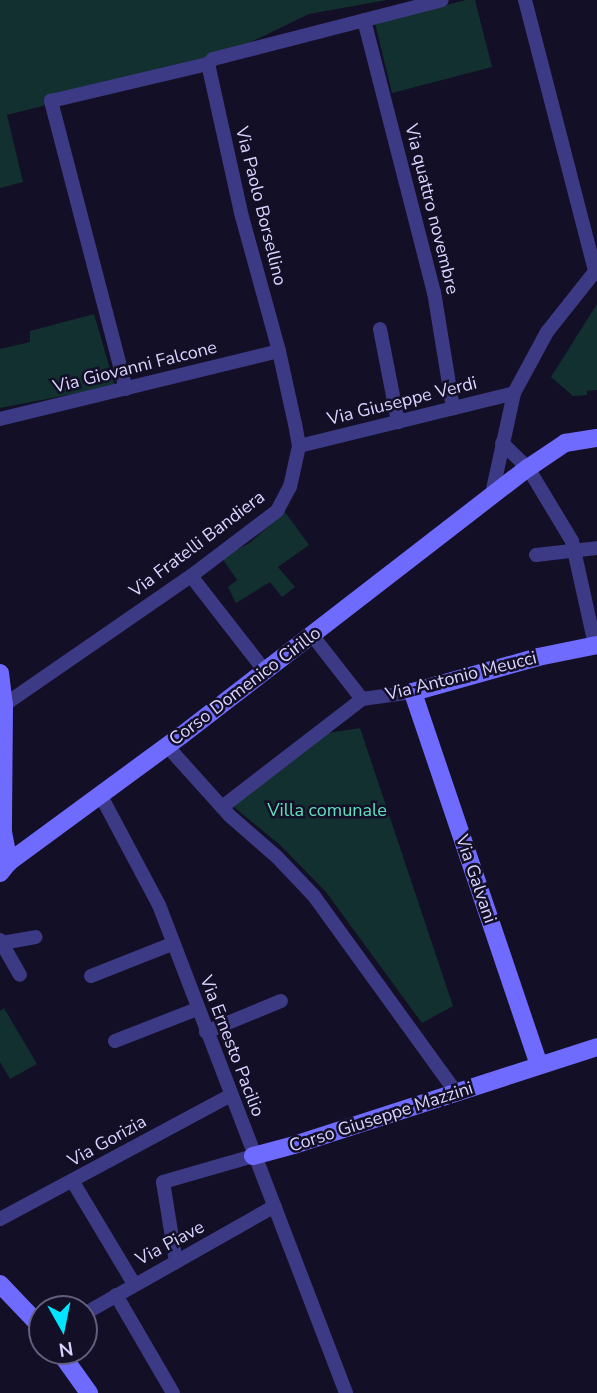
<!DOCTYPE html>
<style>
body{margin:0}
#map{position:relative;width:597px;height:1393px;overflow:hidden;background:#130f26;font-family:"Nunito Sans",sans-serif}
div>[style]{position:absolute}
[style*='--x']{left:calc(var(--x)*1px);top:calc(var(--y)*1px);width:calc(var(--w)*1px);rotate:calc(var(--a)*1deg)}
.green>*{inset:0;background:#12302f}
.street>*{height:14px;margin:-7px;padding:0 7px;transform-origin:7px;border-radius:7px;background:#3d3a85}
.secondary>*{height:18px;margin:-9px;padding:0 9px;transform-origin:9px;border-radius:9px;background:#6f6bff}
span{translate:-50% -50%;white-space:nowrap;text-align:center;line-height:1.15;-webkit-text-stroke:5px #130f26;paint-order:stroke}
.street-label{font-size:18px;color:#d9d4ff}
.park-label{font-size:18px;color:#5fe0c0}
.north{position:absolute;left:28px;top:1295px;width:70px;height:70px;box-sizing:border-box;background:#130f26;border:2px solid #625e7d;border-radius:50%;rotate:171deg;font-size:19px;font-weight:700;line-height:28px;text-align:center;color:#d9d4ff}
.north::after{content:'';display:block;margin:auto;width:24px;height:32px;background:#00e5ff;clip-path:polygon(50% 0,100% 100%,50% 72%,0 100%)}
</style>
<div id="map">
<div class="green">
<i style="clip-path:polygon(0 0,387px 0,309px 14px,203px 65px,7px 115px,23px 182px,0 188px)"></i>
<i style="clip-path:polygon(466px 0,475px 0,492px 67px,392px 93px,375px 23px)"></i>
<i style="clip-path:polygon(597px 304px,597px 390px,587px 391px,587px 395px,573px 396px,551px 377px)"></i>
<i style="clip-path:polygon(94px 314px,115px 386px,0 408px,0 349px,30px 342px,30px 331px)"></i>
<i style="clip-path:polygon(285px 512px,309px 545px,278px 567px,295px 587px,282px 597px,270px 582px,236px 603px,228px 587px,237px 580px,222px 558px,251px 542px)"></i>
<i style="clip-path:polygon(360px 728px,453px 1006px,422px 1023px,326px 892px,280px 845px,229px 803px,328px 733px)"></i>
<i style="clip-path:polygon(4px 1008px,37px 1064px,10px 1079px,0 1062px,0 1011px)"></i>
</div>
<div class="street">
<i style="--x:525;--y:0;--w:280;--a:75.5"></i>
<i style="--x:364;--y:20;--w:281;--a:75.6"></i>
<i style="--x:434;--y:292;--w:118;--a:80.7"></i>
<i style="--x:380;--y:329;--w:95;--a:79"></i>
<i style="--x:126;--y:389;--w:298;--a:-104.6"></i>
<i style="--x:51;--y:101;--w:161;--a:-13.3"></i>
<i style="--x:0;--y:419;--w:287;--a:-13.7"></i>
<i style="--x:502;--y:443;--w:36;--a:44"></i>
<i style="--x:528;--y:468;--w:85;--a:58.9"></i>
<i style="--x:572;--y:541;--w:107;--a:77.5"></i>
<i style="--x:299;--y:446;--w:221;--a:-13.8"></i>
<i style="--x:492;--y:494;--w:103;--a:-77.7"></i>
<i style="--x:514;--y:393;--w:69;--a:-61.6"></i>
<i style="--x:547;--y:332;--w:80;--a:-51.6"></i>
<i style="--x:536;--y:555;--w:61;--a:-6.5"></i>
<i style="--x:191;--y:576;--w:120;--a:52.1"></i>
<i style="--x:312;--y:635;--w:81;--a:52"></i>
<i style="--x:362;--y:699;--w:51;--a:-7.8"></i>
<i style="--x:4;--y:705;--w:227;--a:-34.6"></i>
<i style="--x:191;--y:576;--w:108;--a:-37.1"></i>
<i style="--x:277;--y:511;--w:27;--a:-62"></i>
<i style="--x:290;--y:487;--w:42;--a:-77.6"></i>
<i style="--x:299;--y:446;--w:22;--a:-100"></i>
<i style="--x:295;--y:424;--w:75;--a:-102.4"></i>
<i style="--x:279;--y:351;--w:139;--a:-105.4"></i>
<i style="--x:242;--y:217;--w:157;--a:-102.5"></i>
<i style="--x:208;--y:64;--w:7;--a:-45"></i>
<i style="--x:213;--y:59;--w:236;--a:-14.4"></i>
<i style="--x:167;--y:746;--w:94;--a:48"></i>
<i style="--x:230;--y:816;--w:62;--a:41.1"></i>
<i style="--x:277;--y:857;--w:54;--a:46.5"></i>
<i style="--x:314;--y:896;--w:242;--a:54.1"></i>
<i style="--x:101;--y:796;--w:123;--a:62"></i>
<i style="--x:159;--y:905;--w:523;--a:69.03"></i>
<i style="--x:222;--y:807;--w:177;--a:-37.6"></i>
<i style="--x:0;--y:940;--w:40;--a:60.3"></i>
<i style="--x:2;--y:943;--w:34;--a:-10"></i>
<i style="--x:91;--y:976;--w:87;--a:-21.6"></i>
<i style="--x:206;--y:1032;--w:81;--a:-22.5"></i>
<i style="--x:115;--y:1041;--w:88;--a:-21.3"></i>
<i style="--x:73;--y:1182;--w:119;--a:59.1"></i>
<i style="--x:0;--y:1219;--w:262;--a:-28.2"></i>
<i style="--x:176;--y:1262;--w:81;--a:-99.2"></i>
<i style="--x:163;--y:1182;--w:94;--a:-16.1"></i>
<i style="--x:116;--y:1295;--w:113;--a:59.8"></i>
<i style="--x:84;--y:1314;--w:219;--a:-29.5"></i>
</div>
<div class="secondary">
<i style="--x:0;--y:673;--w:32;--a:83"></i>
<i style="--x:4;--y:705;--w:127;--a:90.5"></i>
<i style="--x:3;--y:832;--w:31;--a:79"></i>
<i style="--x:0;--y:873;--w:14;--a:-51"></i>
<i style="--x:9;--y:862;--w:215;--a:-36.3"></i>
<i style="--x:182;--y:735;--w:437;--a:-37.7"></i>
<i style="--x:528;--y:468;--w:45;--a:-34"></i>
<i style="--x:565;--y:443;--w:32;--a:-9"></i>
<i style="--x:539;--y:1065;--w:394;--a:-108.7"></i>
<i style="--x:413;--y:692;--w:130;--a:-15.6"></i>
<i style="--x:538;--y:657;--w:60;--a:-11.5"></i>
<i style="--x:253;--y:1156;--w:42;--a:-15"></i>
<i style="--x:294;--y:1145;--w:318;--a:-17.9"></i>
<i style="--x:0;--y:1284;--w:61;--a:46.3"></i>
<i style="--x:59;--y:1351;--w:52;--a:54.5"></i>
</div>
<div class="street-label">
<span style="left:261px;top:206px;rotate:76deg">Via Paolo Borsellino</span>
<span style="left:432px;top:209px;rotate:76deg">Via quattro novembre</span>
<span style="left:135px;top:367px;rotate:-14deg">Via Giovanni Falcone</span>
<span style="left:402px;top:401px;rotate:-14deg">Via Giuseppe Verdi</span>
<span style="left:197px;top:544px;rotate:-37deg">Via Fratelli Bandiera</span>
<span style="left:461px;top:676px;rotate:-14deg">Via Antonio Meucci</span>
<span style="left:245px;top:686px;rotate:-37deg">Corso Domenico Cirillo</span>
<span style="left:476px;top:879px;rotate:71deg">Via Galvani</span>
<span style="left:232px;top:1046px;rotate:69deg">Via Ernesto Pacilio</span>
<span style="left:381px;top:1117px;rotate:-18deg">Corso Giuseppe Mazzini</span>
<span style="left:107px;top:1141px;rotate:-29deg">Via Gorizia</span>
<span style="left:170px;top:1243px;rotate:-28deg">Via Piave</span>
</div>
<div class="park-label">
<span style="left:327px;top:810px">Villa comunale</span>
</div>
<div class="north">N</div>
</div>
